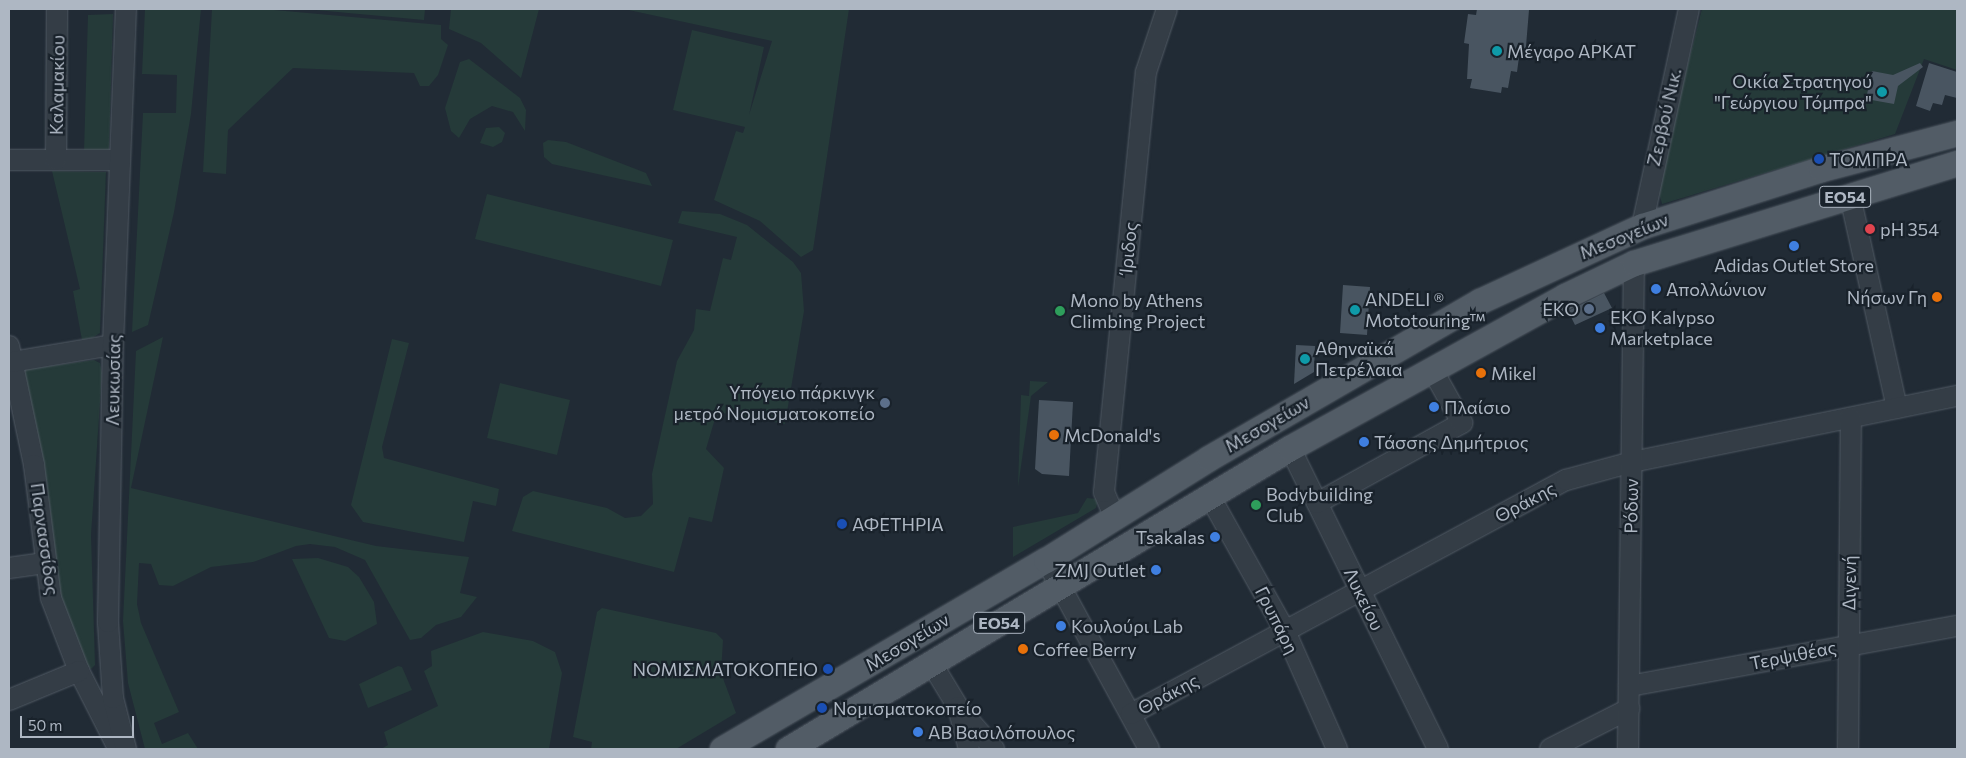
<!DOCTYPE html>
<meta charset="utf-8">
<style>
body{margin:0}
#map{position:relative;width:1966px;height:758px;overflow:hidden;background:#212b35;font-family:Commissioner,sans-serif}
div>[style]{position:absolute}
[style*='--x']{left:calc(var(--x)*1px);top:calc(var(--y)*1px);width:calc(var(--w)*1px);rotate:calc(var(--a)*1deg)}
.green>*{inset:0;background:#253a39}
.building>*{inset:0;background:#495561}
.roads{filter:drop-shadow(0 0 1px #515a64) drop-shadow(0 0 1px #515a64)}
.minor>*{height:20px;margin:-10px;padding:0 10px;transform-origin:10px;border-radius:10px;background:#343d46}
.major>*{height:25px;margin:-12.5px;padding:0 12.5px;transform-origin:12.5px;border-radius:12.5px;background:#525c66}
.dots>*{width:14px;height:14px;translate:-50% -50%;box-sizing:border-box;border:2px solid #19222b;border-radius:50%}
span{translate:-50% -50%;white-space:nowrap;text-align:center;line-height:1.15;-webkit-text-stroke:4.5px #19222b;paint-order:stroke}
.shield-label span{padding:1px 4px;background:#19222b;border:1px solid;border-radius:4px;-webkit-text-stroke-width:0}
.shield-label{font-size:16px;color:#aeb7c3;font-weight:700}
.poi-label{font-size:18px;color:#aeb7c3}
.left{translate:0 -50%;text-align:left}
.right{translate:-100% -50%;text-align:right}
.street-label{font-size:18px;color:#aeb7c3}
.frame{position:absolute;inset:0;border:10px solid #aeb7c3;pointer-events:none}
.scale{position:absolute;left:20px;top:716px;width:114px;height:22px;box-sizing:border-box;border:2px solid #aeb7c3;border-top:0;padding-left:6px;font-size:15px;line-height:18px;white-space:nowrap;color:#aeb7c3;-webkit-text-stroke:4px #19222b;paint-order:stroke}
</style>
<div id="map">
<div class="green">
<i style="clip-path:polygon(145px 9px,201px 9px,191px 114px,174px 212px,148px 325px,132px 332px,143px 113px,176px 113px,177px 75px,142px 74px)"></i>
<i style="clip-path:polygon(212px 9px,263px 9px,441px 25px,441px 39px,448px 45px,438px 75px,429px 86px,420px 86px,414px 73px,293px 68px,228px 130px,226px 174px,203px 172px)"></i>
<i style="clip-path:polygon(305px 9px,425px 9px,424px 20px)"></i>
<i style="clip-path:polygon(451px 9px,539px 9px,521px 78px,481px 43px,449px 29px)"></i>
<i style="clip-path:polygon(624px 9px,849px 9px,813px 250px,801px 257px,760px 221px,714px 200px,736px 131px,743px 133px,745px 127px,673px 110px,692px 30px,764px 47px,749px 115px,772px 41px)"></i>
<i style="clip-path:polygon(1702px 9px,1957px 9px,1957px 70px,1924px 59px,1895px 134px,1662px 204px,1657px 185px)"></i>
<i style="clip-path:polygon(113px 14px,109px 150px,84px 152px,88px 15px)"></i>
<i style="clip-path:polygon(469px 59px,520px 98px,526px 110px,525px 131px,513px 112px,492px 106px,470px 119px,459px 138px,451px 131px,445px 108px,460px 62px)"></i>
<i style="clip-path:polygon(499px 127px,505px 133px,502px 142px,493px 147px,480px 143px,486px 128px)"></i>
<i style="clip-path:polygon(548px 140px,566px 142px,646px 173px,652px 186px,552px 164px,544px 157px,543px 143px)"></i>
<i style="clip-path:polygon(52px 171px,106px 172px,100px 333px,92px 338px,82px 340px,73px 291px,80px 289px)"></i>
<i style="clip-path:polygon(487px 194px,673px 240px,661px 286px,475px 239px)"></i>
<i style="clip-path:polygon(682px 211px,720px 214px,747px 225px,793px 262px,801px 273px,804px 311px,785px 424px,717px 412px,706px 449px,724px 468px,712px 522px,689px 517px,674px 572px,512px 531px,523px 497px,533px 491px,607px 508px,625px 518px,641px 516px,653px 504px,652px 474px,677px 361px,694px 330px,696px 309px,710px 311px,723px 258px,731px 260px,737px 237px,678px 223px)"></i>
<i style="clip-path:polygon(163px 337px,131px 488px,376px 546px,469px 557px,460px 593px,477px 597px,461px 617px,436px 625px,421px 638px,410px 640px,365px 560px,335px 547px,310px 544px,296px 546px,253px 562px,211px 567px,173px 586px,159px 585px,151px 564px,139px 563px,137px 604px,141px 623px,179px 712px,154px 723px,162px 744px,188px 733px,198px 749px,145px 749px,128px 683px,123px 621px,136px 351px)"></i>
<i style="clip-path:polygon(392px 339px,409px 343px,382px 447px,384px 458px,499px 489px,496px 506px,473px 501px,464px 542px,363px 522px,351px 505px)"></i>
<i style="clip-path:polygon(94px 360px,100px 363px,102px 373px,91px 535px,95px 665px,91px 669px,84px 664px,56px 582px,50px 507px,21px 370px)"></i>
<i style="clip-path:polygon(1030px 381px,1048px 382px,1031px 396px,1018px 487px,1021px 395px,1029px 396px)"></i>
<i style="clip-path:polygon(500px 383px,570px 400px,557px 455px,487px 438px)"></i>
<i style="clip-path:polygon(1087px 498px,1098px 499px,1096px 508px,1013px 557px,1013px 527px,1078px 513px)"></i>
<i style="clip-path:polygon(318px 558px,348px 567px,359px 577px,374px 602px,377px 624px,345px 641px,329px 638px,292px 559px)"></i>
<i style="clip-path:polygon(602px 608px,716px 633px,723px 640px,721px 673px,736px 713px,676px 749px,591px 749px,592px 742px,573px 737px,597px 612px)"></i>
<i style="clip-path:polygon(483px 632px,533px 641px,555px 652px,562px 673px,549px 749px,381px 749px,388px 745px,384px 732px,438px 706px,424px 671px,432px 666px,431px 651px)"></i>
<i style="clip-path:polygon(398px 666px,402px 667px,412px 690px,368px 708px,359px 684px)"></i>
</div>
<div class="building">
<i style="clip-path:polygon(1477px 9px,1529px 10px,1525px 58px,1519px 57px,1517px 72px,1511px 71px,1508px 88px,1502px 87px,1501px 93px,1470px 88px,1472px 79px,1467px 79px,1469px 44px,1464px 43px,1468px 14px,1476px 15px)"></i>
<i style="clip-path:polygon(1920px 63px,1923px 67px,1898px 86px,1894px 104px,1866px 99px,1872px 71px,1893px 75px)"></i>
<i style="clip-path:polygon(1929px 63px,1957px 72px,1957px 98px,1945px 95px,1942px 105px,1933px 103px,1930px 111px,1916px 106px)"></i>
<i style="clip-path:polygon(1343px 285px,1370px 287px,1367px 335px,1340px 333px)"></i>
<i style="clip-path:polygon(1604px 293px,1612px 308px,1575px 325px,1568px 311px)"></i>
<i style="clip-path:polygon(1296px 345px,1315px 346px,1314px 372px,1294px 384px)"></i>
<i style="clip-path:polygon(1039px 400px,1073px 402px,1069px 476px,1042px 474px,1035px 469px)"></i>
</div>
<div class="roads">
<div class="minor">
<i style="--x:9;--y:160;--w:110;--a:0"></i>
<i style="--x:56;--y:160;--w:151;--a:-89.6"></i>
<i style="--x:1850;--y:196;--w:217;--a:77.5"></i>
<i style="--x:1642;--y:226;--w:222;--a:-77.8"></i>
<i style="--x:9;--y:346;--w:122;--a:78.1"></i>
<i style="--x:34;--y:465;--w:134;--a:82.7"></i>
<i style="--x:51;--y:598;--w:78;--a:69"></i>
<i style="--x:79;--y:671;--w:84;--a:63.1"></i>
<i style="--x:12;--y:362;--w:102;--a:-9.6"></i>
<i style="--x:1290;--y:448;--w:335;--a:63.8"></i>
<i style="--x:1209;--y:495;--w:156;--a:60.8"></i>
<i style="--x:1285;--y:631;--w:129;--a:66.2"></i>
<i style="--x:1317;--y:503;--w:166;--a:-28.9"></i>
<i style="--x:1462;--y:423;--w:62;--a:-119.1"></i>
<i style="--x:1115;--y:518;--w:28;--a:-113"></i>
<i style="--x:1104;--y:492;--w:422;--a:-84.3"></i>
<i style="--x:1146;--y:72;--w:66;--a:-71.6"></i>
<i style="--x:1046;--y:560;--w:215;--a:61.4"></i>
<i style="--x:9;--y:568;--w:36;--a:-8"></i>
<i style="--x:932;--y:664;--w:50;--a:58.8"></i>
<i style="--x:958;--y:707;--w:43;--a:75.3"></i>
<i style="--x:1629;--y:686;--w:333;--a:-10.4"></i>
<i style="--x:9;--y:700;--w:76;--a:-22.5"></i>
<i style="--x:959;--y:709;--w:53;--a:48.8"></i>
<i style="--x:1131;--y:714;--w:494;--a:-28.3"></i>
<i style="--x:1566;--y:480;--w:68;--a:-15.3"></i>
<i style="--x:1632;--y:462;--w:332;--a:-11.5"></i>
<i style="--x:126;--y:749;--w:53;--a:-104.3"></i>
<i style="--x:113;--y:698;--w:76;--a:-93.8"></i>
<i style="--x:108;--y:622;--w:277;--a:-89"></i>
<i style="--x:113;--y:345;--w:336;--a:-87.8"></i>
<i style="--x:1550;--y:749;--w:89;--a:-26.9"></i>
<i style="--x:1628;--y:749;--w:486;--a:-89.3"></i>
<i style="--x:1848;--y:749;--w:331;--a:-89.5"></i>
</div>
<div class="major">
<i style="--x:722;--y:749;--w:375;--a:-30.3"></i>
<i style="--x:1046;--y:560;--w:192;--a:-32"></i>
<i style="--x:1209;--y:458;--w:313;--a:-30.1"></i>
<i style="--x:1480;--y:301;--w:179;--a:-24.8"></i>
<i style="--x:1642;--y:226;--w:188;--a:-17.7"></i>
<i style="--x:1821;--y:169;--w:141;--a:-14.8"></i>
<i style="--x:788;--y:749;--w:585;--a:-30.95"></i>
<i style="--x:1290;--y:448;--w:314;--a:-28.9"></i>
<i style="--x:1565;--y:296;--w:76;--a:-25.6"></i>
<i style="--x:1634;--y:263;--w:338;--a:-17.2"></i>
</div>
</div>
<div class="dots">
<i style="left:1497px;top:51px;background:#0f9aa8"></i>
<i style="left:1882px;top:92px;background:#0f9aa8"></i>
<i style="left:1819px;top:159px;background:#1a4fb4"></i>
<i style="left:1870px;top:229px;background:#e0444e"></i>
<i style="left:1794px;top:246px;background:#3f7fe0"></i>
<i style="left:1656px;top:289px;background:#3f7fe0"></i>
<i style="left:1937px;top:297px;background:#e8710a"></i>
<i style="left:1589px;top:309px;background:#5c6f8a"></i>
<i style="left:1355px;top:310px;background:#0f9aa8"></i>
<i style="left:1060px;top:311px;background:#2e9e5b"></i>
<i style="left:1600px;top:328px;background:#3f7fe0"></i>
<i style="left:1305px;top:359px;background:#0f9aa8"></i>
<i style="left:1481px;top:373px;background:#e8710a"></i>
<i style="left:885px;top:403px;background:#5c6f8a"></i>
<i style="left:1434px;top:407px;background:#3f7fe0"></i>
<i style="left:1054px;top:435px;background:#e8710a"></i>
<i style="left:1364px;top:442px;background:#3f7fe0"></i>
<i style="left:1256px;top:505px;background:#2e9e5b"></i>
<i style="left:842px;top:524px;background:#1a4fb4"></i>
<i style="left:1215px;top:537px;background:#3f7fe0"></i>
<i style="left:1156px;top:570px;background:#3f7fe0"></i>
<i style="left:1061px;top:626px;background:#3f7fe0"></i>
<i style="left:1023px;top:649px;background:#e8710a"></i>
<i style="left:828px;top:669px;background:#1a4fb4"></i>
<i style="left:822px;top:708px;background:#1a4fb4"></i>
<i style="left:918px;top:732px;background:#3f7fe0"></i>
</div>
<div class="shield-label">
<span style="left:1845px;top:197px">ΕΟ54</span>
<span style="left:999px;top:623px">ΕΟ54</span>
</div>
<div class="poi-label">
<span class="left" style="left:1507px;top:51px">Μέγαρο ΑΡΚΑΤ</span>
<span class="right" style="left:1872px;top:92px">Οικία Στρατηγού<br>"Γεώργιου Τόμπρα"</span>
<span class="left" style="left:1829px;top:159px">ΤΟΜΠΡΑ</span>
<span class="left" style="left:1880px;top:229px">pH 354</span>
<span style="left:1794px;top:265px">Adidas Outlet Store</span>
<span class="left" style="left:1666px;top:289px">Απολλώνιον</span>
<span class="right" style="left:1927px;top:297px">Νήσων Γη</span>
<span class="left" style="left:1365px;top:310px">ANDELI ®<br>Mototouring™</span>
<span class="left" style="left:1070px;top:311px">Mono by Athens<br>Climbing Project</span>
<span class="right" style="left:1579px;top:309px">EKO</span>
<span class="left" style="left:1610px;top:328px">EKO Kalypso<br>Marketplace</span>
<span class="left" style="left:1315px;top:359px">Αθηναϊκά<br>Πετρέλαια</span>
<span class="left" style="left:1491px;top:373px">Mikel</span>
<span class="right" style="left:875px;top:403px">Υπόγειο πάρκινγκ<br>μετρό Νομισματοκοπείο</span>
<span class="left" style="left:1444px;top:407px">Πλαίσιο</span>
<span class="left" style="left:1064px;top:435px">McDonald's</span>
<span class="left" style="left:1374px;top:442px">Τάσσης Δημήτριος</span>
<span class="left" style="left:1266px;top:505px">Bodybuilding<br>Club</span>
<span class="left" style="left:852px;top:524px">ΑΦΕΤΗΡΙΑ</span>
<span class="right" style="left:1205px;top:537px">Tsakalas</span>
<span class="right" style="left:1146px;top:570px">ZMJ Outlet</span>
<span class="left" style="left:1071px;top:626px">Κουλούρι Lab</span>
<span class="left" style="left:1033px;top:649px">Coffee Berry</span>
<span class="right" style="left:818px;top:669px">ΝΟΜΙΣΜΑΤΟΚΟΠΕΙΟ</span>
<span class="left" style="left:833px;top:708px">Νομισματοκοπείο</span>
<span class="left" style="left:928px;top:732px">ΑΒ Βασιλόπουλος</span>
</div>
<div class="street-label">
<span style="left:57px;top:85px;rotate:-89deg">Καλαμακίου</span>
<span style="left:1664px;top:117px;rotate:-77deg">Ζερβού Νικ.</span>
<span style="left:1624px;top:236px;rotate:-22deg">Μεσογείων</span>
<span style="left:1128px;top:248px;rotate:-84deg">Ίριδος</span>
<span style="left:113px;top:380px;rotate:-89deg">Λευκωσίας</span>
<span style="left:1267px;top:424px;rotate:-30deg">Μεσογείων</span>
<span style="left:1525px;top:502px;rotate:-28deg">Θράκης</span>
<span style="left:1631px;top:506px;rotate:-89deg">Ρόδων</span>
<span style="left:45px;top:539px;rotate:82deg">Παρνασσίδος</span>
<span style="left:1849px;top:583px;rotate:-89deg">Διγενή</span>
<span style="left:1364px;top:599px;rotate:64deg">Λυκείου</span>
<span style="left:1277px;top:620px;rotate:63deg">Γρυπάρη</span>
<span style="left:907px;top:642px;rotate:-31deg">Μεσογείων</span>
<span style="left:1793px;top:655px;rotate:-11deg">Τερψιθέας</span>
<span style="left:1168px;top:694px;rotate:-28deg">Θράκης</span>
</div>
<div class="frame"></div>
<div class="scale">50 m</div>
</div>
